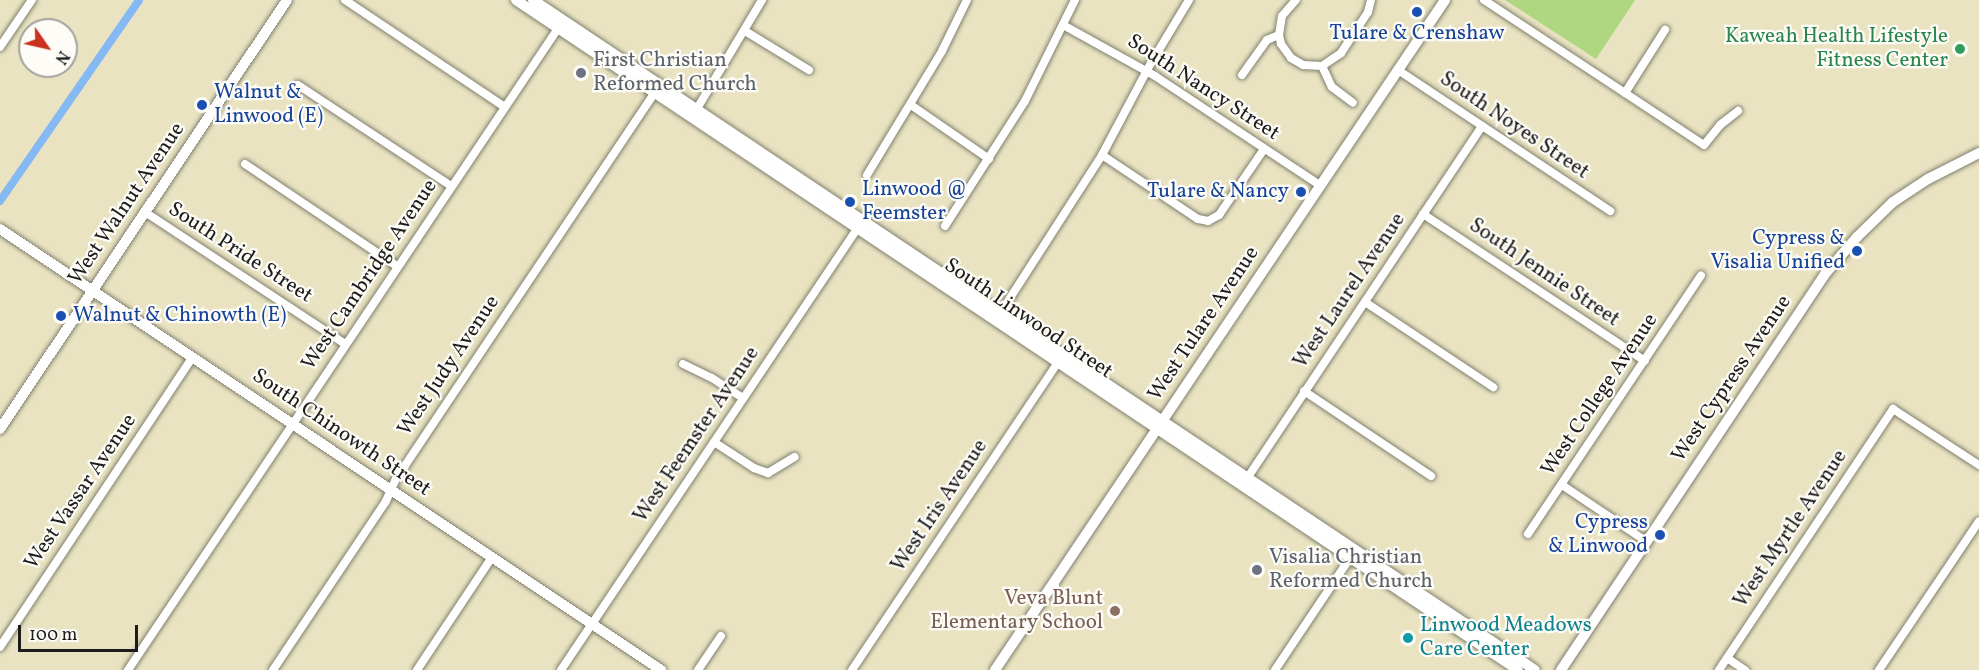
<!DOCTYPE html>
<style>
body{margin:0}
#map{position:relative;width:1979px;height:670px;overflow:hidden;background:#e9e3c2;font-family:Vollkorn,serif}
div>[style]{position:absolute}
[style*='--x']{left:calc(var(--x)*1px);top:calc(var(--y)*1px);width:calc(var(--w)*1px);rotate:calc(var(--a)*1deg)}
.green>*{inset:0;background:#afd680}
.canal>*{height:8px;margin:-4px;padding:0 4px;transform-origin:4px;border-radius:4px;background:#84b9f3}
.roads{filter:drop-shadow(0 0 2px #82806f) drop-shadow(0 0 2px #82806f)}
.street>*{height:8px;margin:-4px;padding:0 4px;transform-origin:4px;border-radius:4px;background:#fff}
.secondary>*{height:10px;margin:-5px;padding:0 5px;transform-origin:5px;border-radius:5px;background:#fff}
.dots>*{width:16px;height:16px;translate:-50% -50%;box-sizing:border-box;border:3px solid #fdfcf7;border-radius:50%}
span{translate:-50% -50%;white-space:nowrap;text-align:center;line-height:1.15;-webkit-text-stroke:4.5px #fdfcf7;paint-order:stroke}
.transit-label{font-size:21px;color:#164399}
.left{translate:0 -50%;text-align:left}
.right{translate:-100% -50%;text-align:right}
.leisure-label{font-size:21px;color:#27864d}
.worship-label{font-size:21px;color:#5b616d}
.street-label{font-size:21px;color:#1c1c1c}
.education-label{font-size:21px;color:#785e54}
.culture-label{font-size:21px;color:#0d838f}
.north{position:absolute;left:18px;top:18px;width:60px;height:60px;box-sizing:border-box;background:#fdfcf7;border:2px solid #a3a29f;border-radius:50%;rotate:124deg;font-size:16px;font-weight:700;line-height:24px;text-align:center;color:#1c1c1c}
.north::after{content:'';display:block;margin:auto;width:21px;height:27px;background:#c8321e;clip-path:polygon(50% 0,100% 100%,50% 72%,0 100%)}
.scale{position:absolute;left:18px;top:625px;width:120px;height:27px;box-sizing:border-box;border:3px solid #1c1c1c;border-top:0;padding-left:8px;font-size:18px;line-height:21px;white-space:nowrap;color:#1c1c1c;-webkit-text-stroke:4px #fdfcf7;paint-order:stroke}
</style>
<div id="map">
<div class="green">
<i style="clip-path:polygon(1505px 0,1635px 0,1596px 59px)"></i>
</div>
<div class="canal">
<i style="--x:0;--y:201;--w:244;--a:-55.3"></i>
</div>
<div class="roads">
<div class="street">
<i style="--x:345;--y:0;--w:192;--a:33.8"></i>
<i style="--x:1484;--y:0;--w:263;--a:33.4"></i>
<i style="--x:1704;--y:145;--w:26;--a:-51"></i>
<i style="--x:1720;--y:125;--w:23;--a:-38"></i>
<i style="--x:1063;--y:25;--w:105;--a:29"></i>
<i style="--x:1155;--y:76;--w:199;--a:33.5"></i>
<i style="--x:745;--y:31;--w:75;--a:31.4"></i>
<i style="--x:1279;--y:35;--w:9;--a:77"></i>
<i style="--x:1281;--y:44;--w:17;--a:54"></i>
<i style="--x:1291;--y:58;--w:14;--a:30"></i>
<i style="--x:1303;--y:65;--w:19;--a:3"></i>
<i style="--x:1322;--y:66;--w:23;--a:65"></i>
<i style="--x:1332;--y:87;--w:26;--a:37"></i>
<i style="--x:0;--y:47;--w:57;--a:-55.8"></i>
<i style="--x:1322;--y:66;--w:23;--a:-34"></i>
<i style="--x:1341;--y:53;--w:49;--a:-56.6"></i>
<i style="--x:1368;--y:12;--w:12;--a:-76"></i>
<i style="--x:1398;--y:70;--w:255;--a:33.6"></i>
<i style="--x:1242;--y:75;--w:43;--a:-54.5"></i>
<i style="--x:1267;--y:40;--w:13;--a:-23"></i>
<i style="--x:1279;--y:35;--w:19;--a:-81"></i>
<i style="--x:1282;--y:16;--w:21;--a:-49"></i>
<i style="--x:298;--y:85;--w:183;--a:33.4"></i>
<i style="--x:1625;--y:93;--w:75;--a:-57.6"></i>
<i style="--x:911;--y:105;--w:95;--a:34.7"></i>
<i style="--x:695;--y:112;--w:131;--a:-59.1"></i>
<i style="--x:1102;--y:155;--w:115;--a:33.7"></i>
<i style="--x:1198;--y:219;--w:10;--a:11"></i>
<i style="--x:1208;--y:221;--w:13;--a:-29"></i>
<i style="--x:1219;--y:215;--w:80;--a:-55.7"></i>
<i style="--x:245;--y:164;--w:183;--a:33.9"></i>
<i style="--x:867;--y:175;--w:145;--a:-58.8"></i>
<i style="--x:942;--y:51;--w:57;--a:-63.9"></i>
<i style="--x:145;--y:212;--w:240;--a:33.4"></i>
<i style="--x:1423;--y:214;--w:266;--a:33.5"></i>
<i style="--x:945;--y:226;--w:148;--a:-57.4"></i>
<i style="--x:1025;--y:101;--w:113;--a:-63.7"></i>
<i style="--x:1365;--y:302;--w:154;--a:33.6"></i>
<i style="--x:1001;--y:312;--w:187;--a:-57.2"></i>
<i style="--x:1102;--y:155;--w:104;--a:-62"></i>
<i style="--x:1151;--y:63;--w:74;--a:-58.9"></i>
<i style="--x:683;--y:364;--w:32;--a:26"></i>
<i style="--x:712;--y:378;--w:37;--a:33"></i>
<i style="--x:1304;--y:391;--w:153;--a:33.8"></i>
<i style="--x:714;--y:442;--w:48;--a:33"></i>
<i style="--x:754;--y:468;--w:15;--a:20"></i>
<i style="--x:768;--y:473;--w:31;--a:-31"></i>
<i style="--x:1248;--y:477;--w:422;--a:-56.3"></i>
<i style="--x:1562;--y:485;--w:102;--a:33.8"></i>
<i style="--x:1528;--y:534;--w:311;--a:-56.2"></i>
<i style="--x:0;--y:647;--w:348;--a:-56.4"></i>
<i style="--x:1727;--y:658;--w:22;--a:34"></i>
<i style="--x:128;--y:670;--w:778;--a:-56.17"></i>
<i style="--x:273;--y:670;--w:203;--a:-56.2"></i>
<i style="--x:386;--y:501;--w:24;--a:-66"></i>
<i style="--x:396;--y:479;--w:467;--a:-56.2"></i>
<i style="--x:417;--y:670;--w:136;--a:-56.4"></i>
<i style="--x:561;--y:670;--w:535;--a:-56.13"></i>
<i style="--x:698;--y:670;--w:41;--a:-55.9"></i>
<i style="--x:852;--y:670;--w:371;--a:-56.2"></i>
<i style="--x:1275;--y:670;--w:135;--a:-56.2"></i>
<i style="--x:1719;--y:670;--w:314;--a:-56.3"></i>
<i style="--x:1893;--y:409;--w:103;--a:33.1"></i>
<i style="--x:1879;--y:670;--w:179;--a:-56.1"></i>
</div>
<div class="secondary">
<i style="--x:516;--y:0;--w:1205;--a:33.77"></i>
<i style="--x:533;--y:0;--w:1205;--a:33.77"></i>
<i style="--x:0;--y:229;--w:795;--a:33.71"></i>
<i style="--x:0;--y:429;--w:516;--a:-56.22"></i>
<i style="--x:995;--y:670;--w:807;--a:-56.11"></i>
<i style="--x:1561;--y:670;--w:476;--a:-56.3"></i>
<i style="--x:1825;--y:274;--w:49;--a:-49.1"></i>
<i style="--x:1857;--y:237;--w:50;--a:-44.2"></i>
<i style="--x:1893;--y:202;--w:42;--a:-33.3"></i>
<i style="--x:1928;--y:179;--w:57;--a:-27"></i>
</div>
</div>
<div class="dots">
<i style="left:1417px;top:12px;background:#1a4fb4"></i>
<i style="left:1960px;top:49px;background:#2e9e5b"></i>
<i style="left:581px;top:73px;background:#6b7280"></i>
<i style="left:202px;top:105px;background:#1a4fb4"></i>
<i style="left:1301px;top:192px;background:#1a4fb4"></i>
<i style="left:850px;top:202px;background:#1a4fb4"></i>
<i style="left:1857px;top:251px;background:#1a4fb4"></i>
<i style="left:61px;top:316px;background:#1a4fb4"></i>
<i style="left:1660px;top:535px;background:#1a4fb4"></i>
<i style="left:1257px;top:570px;background:#6b7280"></i>
<i style="left:1115px;top:611px;background:#8d6e63"></i>
<i style="left:1408px;top:638px;background:#0f9aa8"></i>
</div>
<div class="transit-label">
<span style="left:1417px;top:34px">Tulare &amp; Crenshaw</span>
<span class="left" style="left:214px;top:105px">Walnut &amp;<br>Linwood (E)</span>
<span class="left" style="left:862px;top:202px">Linwood @<br>Feemster</span>
<span class="right" style="left:1289px;top:192px">Tulare &amp; Nancy</span>
<span class="right" style="left:1845px;top:251px">Cypress &amp;<br>Visalia Unified</span>
<span class="left" style="left:73px;top:316px">Walnut &amp; Chinowth (E)</span>
<span class="right" style="left:1648px;top:535px">Cypress<br>&amp; Linwood</span>
</div>
<div class="leisure-label">
<span class="right" style="left:1948px;top:49px">Kaweah Health Lifestyle<br>Fitness Center</span>
</div>
<div class="worship-label">
<span class="left" style="left:593px;top:73px">First Christian<br>Reformed Church</span>
<span class="left" style="left:1269px;top:570px">Visalia Christian<br>Reformed Church</span>
</div>
<div class="street-label">
<span style="left:1203px;top:88px;rotate:33deg">South Nancy Street</span>
<span style="left:1514px;top:126px;rotate:34deg">South Noyes Street</span>
<span style="left:127px;top:204px;rotate:-56deg">West Walnut Avenue</span>
<span style="left:240px;top:253px;rotate:33deg">South Pride Street</span>
<span style="left:1544px;top:273px;rotate:34deg">South Jennie Street</span>
<span style="left:370px;top:275px;rotate:-56deg">West Cambridge Avenue</span>
<span style="left:1350px;top:291px;rotate:-56deg">West Laurel Avenue</span>
<span style="left:1028px;top:319px;rotate:34deg">South Linwood Street</span>
<span style="left:1204px;top:324px;rotate:-56deg">West Tulare Avenue</span>
<span style="left:449px;top:366px;rotate:-56deg">West Judy Avenue</span>
<span style="left:1732px;top:379px;rotate:-56deg">West Cypress Avenue</span>
<span style="left:1600px;top:395px;rotate:-56deg">West College Avenue</span>
<span style="left:341px;top:433px;rotate:34deg">South Chinowth Street</span>
<span style="left:697px;top:435px;rotate:-56deg">West Feemster Avenue</span>
<span style="left:81px;top:492px;rotate:-56deg">West Vassar Avenue</span>
<span style="left:940px;top:506px;rotate:-56deg">West Iris Avenue</span>
<span style="left:1791px;top:529px;rotate:-56deg">West Myrtle Avenue</span>
</div>
<div class="education-label">
<span class="right" style="left:1103px;top:611px">Veva Blunt<br>Elementary School</span>
</div>
<div class="culture-label">
<span class="left" style="left:1420px;top:638px">Linwood Meadows<br>Care Center</span>
</div>
<div class="north">N</div>
<div class="scale">100 m</div>
</div>
